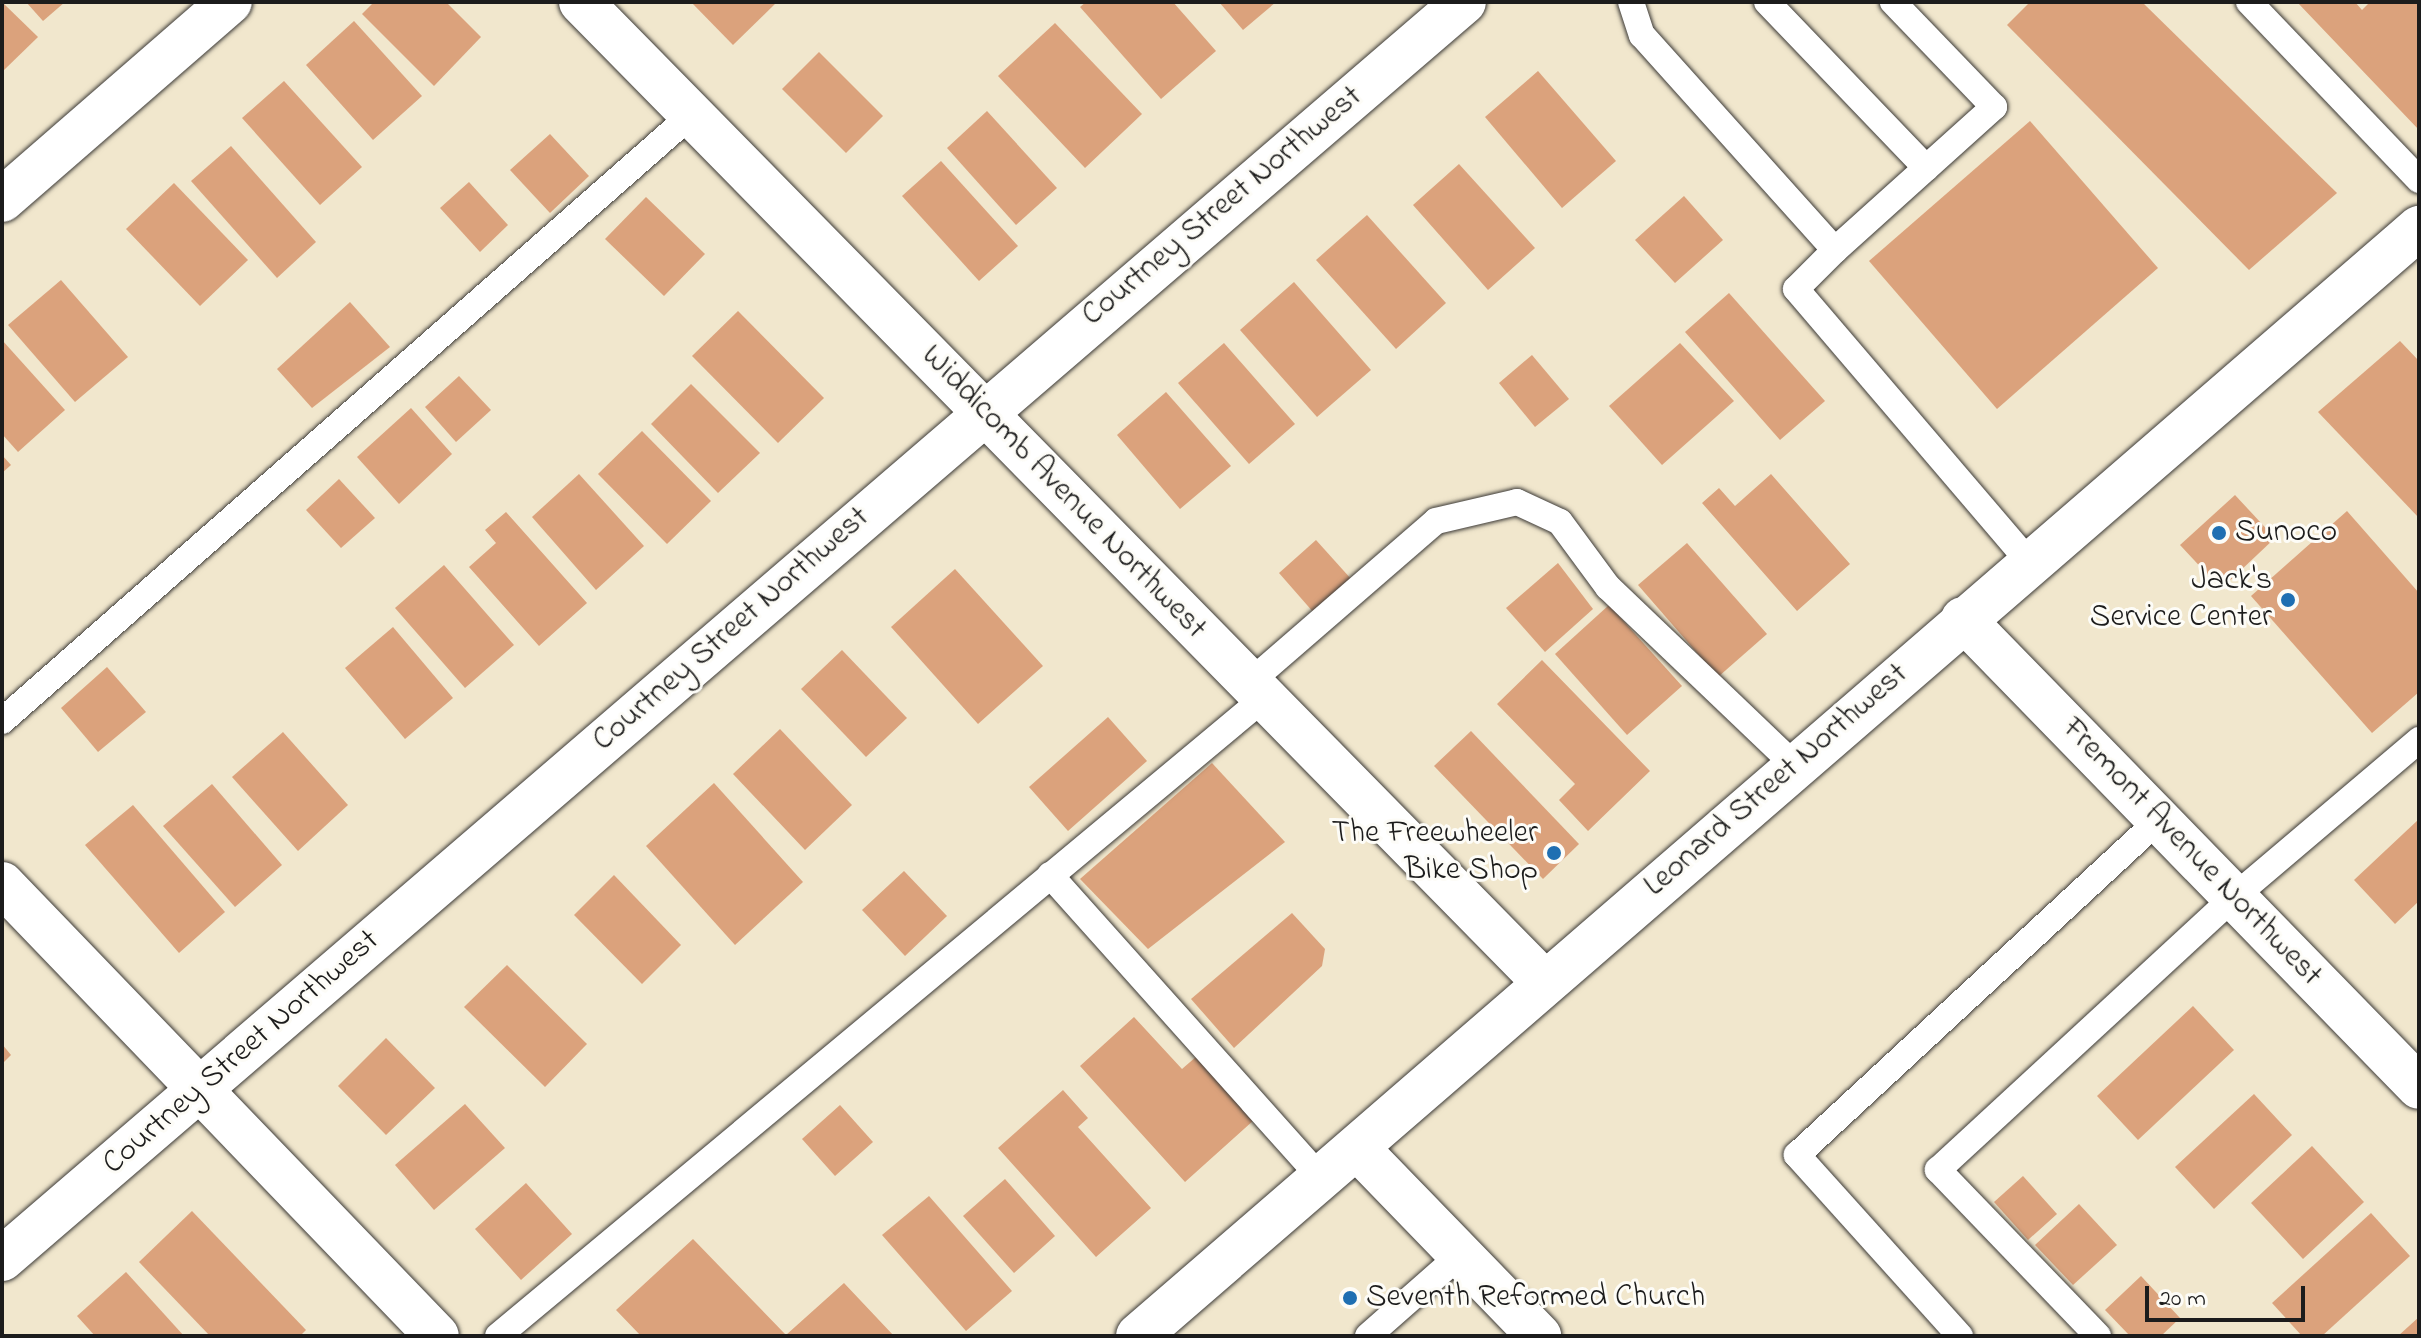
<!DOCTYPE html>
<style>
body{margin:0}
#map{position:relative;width:2421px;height:1338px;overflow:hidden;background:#f1e7cd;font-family:"Indie Flower",sans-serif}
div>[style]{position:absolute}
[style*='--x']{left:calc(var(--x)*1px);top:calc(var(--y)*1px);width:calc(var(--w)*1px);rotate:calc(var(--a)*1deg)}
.building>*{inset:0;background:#dba27c}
.roads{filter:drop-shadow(0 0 2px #3c3a37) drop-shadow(0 0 2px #3c3a37)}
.lane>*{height:26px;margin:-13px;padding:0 13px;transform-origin:13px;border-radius:13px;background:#fff}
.street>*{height:44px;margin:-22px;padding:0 22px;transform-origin:22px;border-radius:22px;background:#fff}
.secondary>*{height:44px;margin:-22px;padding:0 22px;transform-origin:22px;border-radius:22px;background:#fff}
.dots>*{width:22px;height:22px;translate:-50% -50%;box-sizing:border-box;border:4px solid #fdfcf7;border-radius:50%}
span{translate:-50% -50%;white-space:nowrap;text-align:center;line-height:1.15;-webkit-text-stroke:6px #fdfcf7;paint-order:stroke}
.street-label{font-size:32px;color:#1c1c1c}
.poi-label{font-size:32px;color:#1c1c1c}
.left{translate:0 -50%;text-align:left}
.right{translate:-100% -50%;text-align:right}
.frame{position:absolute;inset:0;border:4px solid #1c1c1c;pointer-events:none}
.scale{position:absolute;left:2145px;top:1286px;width:160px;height:36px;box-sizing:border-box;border:4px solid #1c1c1c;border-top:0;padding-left:10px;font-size:24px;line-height:28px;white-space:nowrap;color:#1c1c1c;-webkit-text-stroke:6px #fdfcf7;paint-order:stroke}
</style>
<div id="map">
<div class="building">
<i style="clip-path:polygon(2px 2px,38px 37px,2px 72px)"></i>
<i style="clip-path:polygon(26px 2px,65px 2px,43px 21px)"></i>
<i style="clip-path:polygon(374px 2px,446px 2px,481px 37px,434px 86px,362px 14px)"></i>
<i style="clip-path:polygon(691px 2px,777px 2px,733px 45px)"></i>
<i style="clip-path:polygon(1086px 2px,1173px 2px,1216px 51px,1161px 99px,1080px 7px)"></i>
<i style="clip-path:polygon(1219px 2px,1276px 2px,1243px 30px)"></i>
<i style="clip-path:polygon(2030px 2px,2142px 2px,2337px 193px,2249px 270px,2007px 25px)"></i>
<i style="clip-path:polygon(2297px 2px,2355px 2px,2362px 10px,2370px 2px,2419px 2px,2419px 130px)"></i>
<i style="clip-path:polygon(354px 21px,422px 96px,373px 140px,306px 65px)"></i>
<i style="clip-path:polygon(1055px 23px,1142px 114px,1085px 168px,998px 76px)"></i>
<i style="clip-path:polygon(819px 52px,883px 116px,846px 153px,782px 89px)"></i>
<i style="clip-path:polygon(1538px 71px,1616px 161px,1562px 208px,1485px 117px)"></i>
<i style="clip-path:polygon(284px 81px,362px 167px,320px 205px,242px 118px)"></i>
<i style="clip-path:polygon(987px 111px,1057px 188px,1016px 225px,947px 148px)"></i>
<i style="clip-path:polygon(2030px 121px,2158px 268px,1997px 409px,1869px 261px)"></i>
<i style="clip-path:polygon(550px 134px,589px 176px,550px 213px,510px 170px)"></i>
<i style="clip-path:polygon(231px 146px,316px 242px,277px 278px,191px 181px)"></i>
<i style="clip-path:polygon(941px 161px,1018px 246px,979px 281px,902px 196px)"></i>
<i style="clip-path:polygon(1459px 164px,1535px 248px,1488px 290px,1413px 205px)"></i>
<i style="clip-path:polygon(469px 182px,508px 225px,480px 252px,440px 208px)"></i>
<i style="clip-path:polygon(174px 183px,248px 260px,200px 306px,126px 229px)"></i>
<i style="clip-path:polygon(1684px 196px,1723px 240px,1675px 283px,1635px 240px)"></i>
<i style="clip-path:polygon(646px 197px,705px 254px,664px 296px,605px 239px)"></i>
<i style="clip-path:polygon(1367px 215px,1446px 303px,1396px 349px,1316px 260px)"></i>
<i style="clip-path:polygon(61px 280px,128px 357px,75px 402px,8px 325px)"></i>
<i style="clip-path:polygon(1294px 282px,1371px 370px,1317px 417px,1240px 330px)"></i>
<i style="clip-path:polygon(1729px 293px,1825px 401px,1780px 440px,1685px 332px)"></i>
<i style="clip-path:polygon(350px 302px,390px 347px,312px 408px,277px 369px)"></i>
<i style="clip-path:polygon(738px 311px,824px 398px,778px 443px,692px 356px)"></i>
<i style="clip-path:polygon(2px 340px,65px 410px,18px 452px,2px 434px)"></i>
<i style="clip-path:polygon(2400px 341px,2419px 361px,2419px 518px,2318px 412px)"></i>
<i style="clip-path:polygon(1224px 343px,1295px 424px,1249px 464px,1178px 383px)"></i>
<i style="clip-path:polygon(1680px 343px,1734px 401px,1662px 465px,1609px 406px)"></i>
<i style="clip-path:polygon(1532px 355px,1569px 399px,1535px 427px,1499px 383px)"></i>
<i style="clip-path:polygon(459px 376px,491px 410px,456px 442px,425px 407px)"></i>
<i style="clip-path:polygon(691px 384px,760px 453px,718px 493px,651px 424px)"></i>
<i style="clip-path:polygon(1166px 392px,1231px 466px,1180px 509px,1117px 435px)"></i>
<i style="clip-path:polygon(411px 408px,452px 454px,399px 504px,357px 457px)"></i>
<i style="clip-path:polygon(642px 431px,711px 501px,667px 544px,598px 474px)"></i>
<i style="clip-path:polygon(2px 455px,11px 465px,2px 473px)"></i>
<i style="clip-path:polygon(579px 474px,644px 546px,596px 590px,532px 517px)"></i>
<i style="clip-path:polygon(1771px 474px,1850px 564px,1797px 611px,1702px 503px,1719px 488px,1735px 506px)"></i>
<i style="clip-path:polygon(339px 479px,375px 518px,341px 548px,306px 510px)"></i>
<i style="clip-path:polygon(2235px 495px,2275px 538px,2221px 589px,2180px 545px)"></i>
<i style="clip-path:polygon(2347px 511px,2419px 593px,2419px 692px,2372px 733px,2251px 596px)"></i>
<i style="clip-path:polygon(506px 512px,587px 603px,539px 646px,469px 567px,496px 543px,485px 530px)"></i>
<i style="clip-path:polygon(1316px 540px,1352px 580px,1314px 613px,1279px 573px)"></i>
<i style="clip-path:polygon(1687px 543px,1767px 634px,1718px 677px,1638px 585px)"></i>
<i style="clip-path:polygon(1558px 563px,1593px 609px,1545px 652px,1506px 608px)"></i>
<i style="clip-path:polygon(444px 565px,514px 645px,465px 688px,395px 608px)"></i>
<i style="clip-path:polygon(955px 569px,1043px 666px,978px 724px,891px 627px)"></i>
<i style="clip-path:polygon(1609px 605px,1682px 686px,1627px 735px,1555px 654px)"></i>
<i style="clip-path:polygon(393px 627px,453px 698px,405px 739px,345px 668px)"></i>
<i style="clip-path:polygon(842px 650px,907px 718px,866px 757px,801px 689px)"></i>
<i style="clip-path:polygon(1542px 660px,1650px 771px,1588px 831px,1559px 800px,1575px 784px,1497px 704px)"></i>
<i style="clip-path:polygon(107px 667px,146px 712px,98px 752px,61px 708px)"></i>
<i style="clip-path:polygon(1108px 717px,1147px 761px,1068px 831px,1029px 787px)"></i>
<i style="clip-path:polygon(780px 729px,852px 805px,805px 850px,733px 774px)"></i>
<i style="clip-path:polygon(1471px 731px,1579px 844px,1543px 879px,1434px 766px)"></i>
<i style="clip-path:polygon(283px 732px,348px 805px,298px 851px,232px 777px)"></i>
<i style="clip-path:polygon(1212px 763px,1285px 842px,1148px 949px,1080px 879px)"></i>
<i style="clip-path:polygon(714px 783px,803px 882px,735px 945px,646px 846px)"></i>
<i style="clip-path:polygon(212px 784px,282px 865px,235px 907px,163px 826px)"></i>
<i style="clip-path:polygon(133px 805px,225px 912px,179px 953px,85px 845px)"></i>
<i style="clip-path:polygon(2419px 819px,2419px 901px,2395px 924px,2354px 880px)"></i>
<i style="clip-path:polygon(904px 871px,947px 916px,905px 956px,862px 910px)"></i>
<i style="clip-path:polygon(614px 875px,681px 945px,642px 984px,574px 915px)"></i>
<i style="clip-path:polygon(1292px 913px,1325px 949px,1322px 966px,1234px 1048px,1191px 999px)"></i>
<i style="clip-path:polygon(507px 965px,587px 1044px,545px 1087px,464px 1007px)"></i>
<i style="clip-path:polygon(2193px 1006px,2234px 1050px,2138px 1140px,2097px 1096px)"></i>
<i style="clip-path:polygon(1134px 1017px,1182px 1069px,1197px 1056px,1254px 1120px,1185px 1182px,1080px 1066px)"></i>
<i style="clip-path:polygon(386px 1038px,435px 1088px,386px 1135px,338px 1086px)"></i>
<i style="clip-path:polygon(2px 1044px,11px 1055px,2px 1064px)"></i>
<i style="clip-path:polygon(1063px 1090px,1088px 1118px,1078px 1127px,1151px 1208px,1096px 1257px,998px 1148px)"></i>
<i style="clip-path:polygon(2254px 1094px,2292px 1135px,2214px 1209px,2175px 1167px)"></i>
<i style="clip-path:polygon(465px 1104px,505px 1148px,434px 1210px,395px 1165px)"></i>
<i style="clip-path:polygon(840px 1105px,873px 1142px,835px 1176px,802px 1139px)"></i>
<i style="clip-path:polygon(2312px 1146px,2364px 1202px,2303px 1259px,2251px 1203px)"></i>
<i style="clip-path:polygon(2023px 1176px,2057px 1214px,2028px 1240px,1994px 1202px)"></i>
<i style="clip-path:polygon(1005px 1179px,1055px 1236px,1014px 1273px,963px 1216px)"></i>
<i style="clip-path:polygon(526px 1183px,572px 1234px,521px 1280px,475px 1229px)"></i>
<i style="clip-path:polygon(929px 1196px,1012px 1291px,966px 1331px,882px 1235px)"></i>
<i style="clip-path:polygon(2079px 1204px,2117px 1245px,2073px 1285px,2035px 1245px)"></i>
<i style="clip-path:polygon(192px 1211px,306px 1330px,300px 1336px,210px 1336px,139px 1262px)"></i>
<i style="clip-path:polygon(2371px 1213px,2410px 1256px,2322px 1336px,2302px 1336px,2272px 1303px)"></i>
<i style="clip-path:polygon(693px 1239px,786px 1335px,844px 1283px,894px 1336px,641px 1336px,616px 1310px)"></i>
<i style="clip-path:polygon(126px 1272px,184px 1336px,95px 1336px,77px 1316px)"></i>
<i style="clip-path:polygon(2141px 1276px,2180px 1318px,2161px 1336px,2130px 1336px,2105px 1310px)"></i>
<i style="clip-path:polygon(2419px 1317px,2419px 1336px,2398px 1336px)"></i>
</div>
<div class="roads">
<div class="lane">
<i style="--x:1631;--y:2;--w:35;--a:72"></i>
<i style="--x:1642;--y:35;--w:289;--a:48.1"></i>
<i style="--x:1835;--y:250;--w:55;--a:135"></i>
<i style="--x:1796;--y:289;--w:359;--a:49.5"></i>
<i style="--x:1767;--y:2;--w:230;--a:46.2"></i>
<i style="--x:2249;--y:2;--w:246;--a:46.3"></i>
<i style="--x:1835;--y:250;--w:214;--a:-42"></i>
<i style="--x:1994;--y:107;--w:146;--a:-133.9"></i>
<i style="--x:1249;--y:683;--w:247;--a:-40.9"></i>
<i style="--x:1436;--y:521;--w:83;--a:-13.2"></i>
<i style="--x:1517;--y:502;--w:47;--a:24.9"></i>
<i style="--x:1560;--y:522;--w:81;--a:53.6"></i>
<i style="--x:1608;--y:587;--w:259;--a:43.7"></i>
<i style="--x:2;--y:721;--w:918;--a:-41.33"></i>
<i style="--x:1050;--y:875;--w:408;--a:48.2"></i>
<i style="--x:498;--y:1336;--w:997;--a:-39.79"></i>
<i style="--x:1368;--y:1336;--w:123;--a:-41.4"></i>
<i style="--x:1960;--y:1336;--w:244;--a:-132"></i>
<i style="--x:1797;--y:1155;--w:493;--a:-42.8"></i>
<i style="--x:2098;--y:1336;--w:231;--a:-133.9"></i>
<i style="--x:1938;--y:1170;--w:403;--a:-42.7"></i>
<i style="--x:2234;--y:897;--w:243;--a:-40.3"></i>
</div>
<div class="street">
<i style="--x:581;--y:2;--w:1375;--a:45.5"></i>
<i style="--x:2;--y:200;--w:302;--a:-41"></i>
<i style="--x:1963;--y:619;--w:653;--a:45.74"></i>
<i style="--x:2;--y:884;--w:627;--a:46.1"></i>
<i style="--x:1357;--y:1148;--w:262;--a:45.9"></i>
<i style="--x:2;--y:1259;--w:1928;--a:-40.69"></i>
</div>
<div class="secondary">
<i style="--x:1138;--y:1336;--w:1694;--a:-40.86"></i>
</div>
</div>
<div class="dots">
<i style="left:2219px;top:533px;background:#1f6fb2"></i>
<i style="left:2288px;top:600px;background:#1f6fb2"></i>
<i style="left:1554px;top:853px;background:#1f6fb2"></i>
<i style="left:1350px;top:1298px;background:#1f6fb2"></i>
</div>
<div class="street-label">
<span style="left:1223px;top:207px;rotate:-40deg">Courtney Street Northwest</span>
<span style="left:1063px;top:493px;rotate:46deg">Widdicomb Avenue Northwest</span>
<span style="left:732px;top:630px;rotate:-41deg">Courtney Street Northwest</span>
<span style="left:1777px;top:781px;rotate:-41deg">Leonard Street Northwest</span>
<span style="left:2191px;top:853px;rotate:46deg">Fremont Avenue Northwest</span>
<span style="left:242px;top:1053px;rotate:-41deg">Courtney Street Northwest</span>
</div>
<div class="poi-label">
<span class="left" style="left:2235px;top:533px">Sunoco</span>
<span class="right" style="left:2272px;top:600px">Jack's<br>Service Center</span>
<span class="right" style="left:1538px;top:853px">The Freewheeler<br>Bike Shop</span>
<span class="left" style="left:1366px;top:1298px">Seventh Reformed Church</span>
</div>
<div class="frame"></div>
<div class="scale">20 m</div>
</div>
